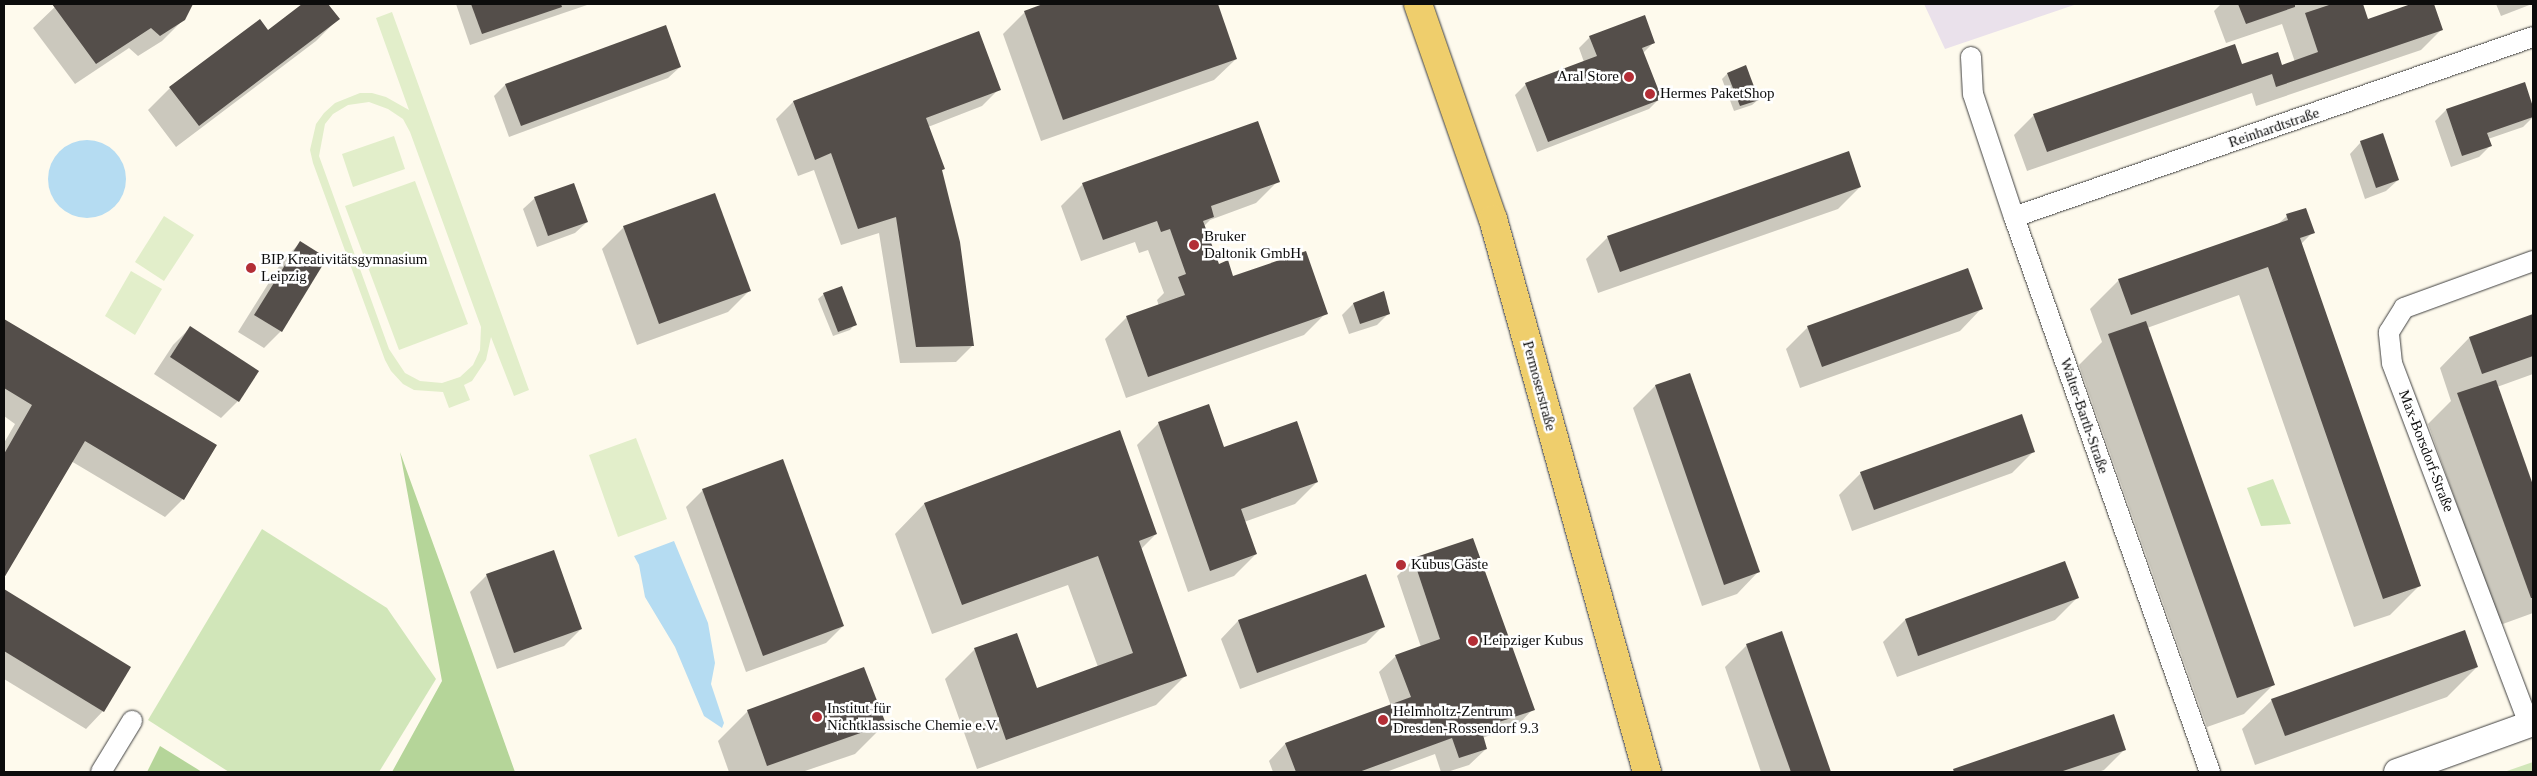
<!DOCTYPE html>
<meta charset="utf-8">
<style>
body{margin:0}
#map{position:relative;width:2537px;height:776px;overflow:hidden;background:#fefaed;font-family:Georgia,serif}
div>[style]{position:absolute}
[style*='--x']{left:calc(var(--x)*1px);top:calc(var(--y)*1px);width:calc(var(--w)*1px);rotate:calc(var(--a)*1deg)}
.industrial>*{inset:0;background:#eae1eb}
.green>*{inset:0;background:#d1e6b9}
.forest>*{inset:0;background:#b5d599}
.pitch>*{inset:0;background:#e2eeca}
.water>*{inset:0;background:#b5dcf2}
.round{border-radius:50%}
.shadow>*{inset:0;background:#0003}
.building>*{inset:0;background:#544e4a}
.roads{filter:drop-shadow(0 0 1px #3f3f3f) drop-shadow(0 0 1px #3f3f3f)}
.minor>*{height:20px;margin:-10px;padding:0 10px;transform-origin:10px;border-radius:10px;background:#fff}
.tertiary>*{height:26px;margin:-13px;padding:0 13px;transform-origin:13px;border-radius:13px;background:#fff}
.primary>*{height:28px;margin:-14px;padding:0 14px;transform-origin:14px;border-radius:14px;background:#efce6c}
.dots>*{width:14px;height:14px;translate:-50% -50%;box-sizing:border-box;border:2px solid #fff;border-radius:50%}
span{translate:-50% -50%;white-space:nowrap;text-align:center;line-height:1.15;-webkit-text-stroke:5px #fff;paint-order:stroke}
.poi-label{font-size:15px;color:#0c0c0c}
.right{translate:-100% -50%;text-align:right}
.left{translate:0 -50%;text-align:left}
.street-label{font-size:15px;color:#0c0c0c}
.frame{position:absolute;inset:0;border:5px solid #0c0c0c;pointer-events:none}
</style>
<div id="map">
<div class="industrial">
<i style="clip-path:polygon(1924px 4px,2077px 4px,1945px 49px)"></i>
</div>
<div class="green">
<i style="clip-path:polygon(2273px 479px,2291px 524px,2261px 526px,2247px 488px)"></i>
<i style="clip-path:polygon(262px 529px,387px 608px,436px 679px,379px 772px,229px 772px,148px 720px)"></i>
<i style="clip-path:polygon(2533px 762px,2533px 772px,2504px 772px)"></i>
</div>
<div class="forest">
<i style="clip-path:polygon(400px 452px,473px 654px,515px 772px,392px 772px,442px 681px)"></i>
<i style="clip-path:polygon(160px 746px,202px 772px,147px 772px)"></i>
</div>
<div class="pitch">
<i style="clip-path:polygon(evenodd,392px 12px,529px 390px,514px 396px,491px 337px,486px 360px,472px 381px,464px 385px,470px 400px,449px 408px,443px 392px,414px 390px,403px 384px,391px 371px,385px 360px,313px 163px,310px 150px,316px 124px,324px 113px,335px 103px,360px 93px,372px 93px,386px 97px,409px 110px,376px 18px,392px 12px,369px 102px,388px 109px,403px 119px,410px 132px,481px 327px,480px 350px,473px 365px,460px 377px,442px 383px,420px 381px,405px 373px,389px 349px,319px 156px,325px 124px,333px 114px,348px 105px,369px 102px)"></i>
<i style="clip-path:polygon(394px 136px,405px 169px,353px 187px,342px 154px)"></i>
<i style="clip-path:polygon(415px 181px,468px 324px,399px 350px,345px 206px)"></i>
<i style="clip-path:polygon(164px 216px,194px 235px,164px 281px,135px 262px)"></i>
<i style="clip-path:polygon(131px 271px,162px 289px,135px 335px,105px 316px)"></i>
<i style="clip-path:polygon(636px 438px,667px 519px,618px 537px,589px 455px)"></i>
</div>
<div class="water">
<i class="round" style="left:48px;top:140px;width:78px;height:78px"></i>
<i style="clip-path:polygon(674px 541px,708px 623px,715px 663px,711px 684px,724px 723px,722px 728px,704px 716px,675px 647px,645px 597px,639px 565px,634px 556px)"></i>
</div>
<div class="shadow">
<i style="clip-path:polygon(58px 4px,192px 4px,184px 19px,162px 41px,138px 56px,129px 48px,75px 84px,33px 28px)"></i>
<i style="clip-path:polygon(304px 4px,327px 4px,338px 19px,316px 41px,176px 147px,148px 110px,170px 88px,268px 32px)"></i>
<i style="clip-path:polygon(456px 4px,590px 4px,470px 45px)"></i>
<i style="clip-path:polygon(1047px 4px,1216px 4px,1236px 59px,1214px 80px,1041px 141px,1003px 34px,1025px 12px)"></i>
<i style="clip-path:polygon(2221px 4px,2362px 4px,2367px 20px,2415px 4px,2432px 4px,2441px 30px,2421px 50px,2256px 106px,2252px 93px,2027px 171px,2014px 135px,2034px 115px,2241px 66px,2281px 66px,2295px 62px,2282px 24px,2226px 43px,2214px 11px)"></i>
<i style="clip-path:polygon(2496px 4px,2532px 4px,2501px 16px)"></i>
<i style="clip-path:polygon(978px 32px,999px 89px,982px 106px,928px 127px,944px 168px,941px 171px,973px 345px,956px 362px,900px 363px,879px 233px,841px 245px,814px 170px,798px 176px,776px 119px,793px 102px)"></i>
<i style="clip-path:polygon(1590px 37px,1654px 42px,1643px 53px,1660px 98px,1649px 109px,1537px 152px,1515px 95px,1526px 84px,1584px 62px,1579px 48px)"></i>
<i style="clip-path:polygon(680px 67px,668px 78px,509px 137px,494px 96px,505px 85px)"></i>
<i style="clip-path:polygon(1727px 74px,1758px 100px,1752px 105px,1734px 111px,1722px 79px)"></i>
<i style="clip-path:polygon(2524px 84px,2533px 117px,2523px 127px,2488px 139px,2490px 146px,2479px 157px,2451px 167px,2435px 121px,2446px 110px)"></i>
<i style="clip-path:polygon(2361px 142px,2398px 180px,2386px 191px,2365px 199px,2350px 154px)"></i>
<i style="clip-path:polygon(1278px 181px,1256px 203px,1210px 220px,1204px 226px,1218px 265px,1233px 277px,1326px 313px,1304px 335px,1126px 398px,1105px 339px,1127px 317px,1159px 306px,1157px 300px,1164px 293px,1148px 250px,1139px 253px,1135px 242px,1081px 261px,1061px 206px,1083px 184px)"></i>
<i style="clip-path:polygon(1860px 187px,1838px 209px,1598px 293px,1586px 259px,1608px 237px)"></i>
<i style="clip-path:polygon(535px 198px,587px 222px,575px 233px,537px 247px,523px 209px)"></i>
<i style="clip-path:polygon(2287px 216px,2313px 232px,2301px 244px,2419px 586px,2390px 615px,2354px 627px,2239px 295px,2147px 328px,2274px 684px,2244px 714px,2207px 727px,2079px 365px,2102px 342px,2090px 309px,2119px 280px,2278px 224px)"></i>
<i style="clip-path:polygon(624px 227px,750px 290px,728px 312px,637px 345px,602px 249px)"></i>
<i style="clip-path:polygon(300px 243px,281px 331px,264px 348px,238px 332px,283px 260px)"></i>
<i style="clip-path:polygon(824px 294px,855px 324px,850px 330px,833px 336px,818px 299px)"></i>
<i style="clip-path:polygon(1353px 304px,1389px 313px,1377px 325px,1349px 334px,1342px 315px)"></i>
<i style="clip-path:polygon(1981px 309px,1960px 331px,1800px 388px,1786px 349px,1808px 327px)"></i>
<i style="clip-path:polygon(2533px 316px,2533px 374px,2497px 387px,2533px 488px,2533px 613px,2500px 625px,2428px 424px,2451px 401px,2440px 368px,2469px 338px)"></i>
<i style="clip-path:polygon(4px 320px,215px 445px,183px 499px,165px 517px,71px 461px,4px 576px,4px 443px,15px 424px,4px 416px)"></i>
<i style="clip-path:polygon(190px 328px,238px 401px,221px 418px,154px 374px,173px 345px)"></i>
<i style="clip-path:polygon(1690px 374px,1758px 572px,1737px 594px,1702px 606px,1633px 408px,1655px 386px)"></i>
<i style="clip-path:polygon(1159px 423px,1317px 482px,1295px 504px,1244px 522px,1256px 554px,1234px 576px,1188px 592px,1137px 445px)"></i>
<i style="clip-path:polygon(1119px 432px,1156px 534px,1141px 549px,1186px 675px,1156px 705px,977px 769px,945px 679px,975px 649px,1036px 689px,1098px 667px,1068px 585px,932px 634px,895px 534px,924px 504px)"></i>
<i style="clip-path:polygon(2034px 451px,2012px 473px,1852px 531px,1839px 495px,1861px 473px)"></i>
<i style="clip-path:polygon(703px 490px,843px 626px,826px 643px,746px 672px,686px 507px)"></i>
<i style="clip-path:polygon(1414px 559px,1533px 709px,1517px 726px,1482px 738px,1486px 749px,1469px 765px,1447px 772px,1441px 772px,1435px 754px,1386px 772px,1273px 772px,1269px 761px,1285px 744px,1391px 706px,1379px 672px,1396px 656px,1421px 647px,1397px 576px)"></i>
<i style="clip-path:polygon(2065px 563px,2077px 598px,2055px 620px,1897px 677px,1883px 642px,1905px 620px)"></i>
<i style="clip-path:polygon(487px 575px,581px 629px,564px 646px,497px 669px,470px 592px)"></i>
<i style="clip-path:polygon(1365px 575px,1383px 626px,1366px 643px,1240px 689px,1221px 639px,1238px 621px)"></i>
<i style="clip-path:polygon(4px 590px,129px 668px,103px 711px,86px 729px,4px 679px)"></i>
<i style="clip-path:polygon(1781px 633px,1830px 772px,1761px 772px,1725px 667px,1747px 645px)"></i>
<i style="clip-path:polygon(2477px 667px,2447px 697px,2255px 765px,2242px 729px,2272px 700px)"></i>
<i style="clip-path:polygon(748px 711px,885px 724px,855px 754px,802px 772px,729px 772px,718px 741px)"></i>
<i style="clip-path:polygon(2125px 749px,2104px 770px,2098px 772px,1953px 772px,1956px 770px)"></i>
</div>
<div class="building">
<i style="clip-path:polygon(52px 4px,193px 4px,185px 20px,160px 36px,151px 28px,96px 64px)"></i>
<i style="clip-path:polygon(302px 4px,328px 4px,340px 19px,199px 126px,169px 87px,260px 19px,268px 30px)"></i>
<i style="clip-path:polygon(471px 4px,561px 4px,562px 7px,482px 34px)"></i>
<i style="clip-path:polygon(1043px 4px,1218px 4px,1237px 59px,1063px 120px,1024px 11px)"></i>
<i style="clip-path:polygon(2238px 4px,2295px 4px,2295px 7px,2246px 24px)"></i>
<i style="clip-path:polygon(2332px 4px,2363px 4px,2368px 19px,2411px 4px,2434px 4px,2443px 30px,2276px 87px,2272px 74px,2047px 152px,2033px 114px,2235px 44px,2242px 64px,2278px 52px,2282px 65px,2318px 52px,2305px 13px)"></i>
<i style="clip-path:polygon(1645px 15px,1655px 43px,1642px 48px,1662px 99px,1548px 142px,1525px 83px,1597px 56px,1589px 36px)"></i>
<i style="clip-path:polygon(666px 25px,681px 67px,521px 126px,505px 84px)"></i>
<i style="clip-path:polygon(979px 31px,1001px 90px,926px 118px,945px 169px,942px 170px,960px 242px,974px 346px,916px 347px,896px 217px,858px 229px,831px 153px,815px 160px,793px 101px)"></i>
<i style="clip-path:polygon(1746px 65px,1759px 100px,1740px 106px,1727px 73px)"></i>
<i style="clip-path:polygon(2525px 82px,2533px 107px,2533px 117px,2487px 133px,2492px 146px,2462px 156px,2446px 109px)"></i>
<i style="clip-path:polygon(1258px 121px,1280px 182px,1211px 206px,1214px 217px,1203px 221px,1219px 264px,1228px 260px,1233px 276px,1306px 251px,1328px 314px,1148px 377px,1126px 316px,1185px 295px,1178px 277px,1186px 274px,1170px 229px,1161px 232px,1157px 221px,1103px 240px,1082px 183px)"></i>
<i style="clip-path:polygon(2383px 133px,2399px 180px,2376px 188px,2360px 141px)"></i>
<i style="clip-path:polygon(1849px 151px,1861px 187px,1620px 272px,1607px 236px)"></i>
<i style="clip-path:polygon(574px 183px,588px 222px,548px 236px,534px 197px)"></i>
<i style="clip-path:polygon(715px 193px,751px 291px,659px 324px,623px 226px)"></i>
<i style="clip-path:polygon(2306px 208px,2315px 233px,2300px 238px,2421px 586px,2383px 599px,2268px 267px,2131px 315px,2118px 279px,2288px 220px,2286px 214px)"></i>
<i style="clip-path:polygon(300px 241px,327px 258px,282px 332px,254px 315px)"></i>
<i style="clip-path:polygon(1968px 268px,1983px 309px,1822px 367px,1807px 326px)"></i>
<i style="clip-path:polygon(842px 286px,857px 325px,838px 332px,823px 293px)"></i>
<i style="clip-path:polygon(1384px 291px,1390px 314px,1360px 324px,1353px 303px)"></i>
<i style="clip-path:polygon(2533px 314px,2533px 356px,2482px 374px,2469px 337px)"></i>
<i style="clip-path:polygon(4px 319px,217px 445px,184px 500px,85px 441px,4px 578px,4px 454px,32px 405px,4px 388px)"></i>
<i style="clip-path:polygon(2146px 321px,2275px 685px,2237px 698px,2108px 334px)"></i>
<i style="clip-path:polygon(190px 326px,259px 371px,239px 402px,170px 357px)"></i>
<i style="clip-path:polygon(1690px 373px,1760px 572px,1724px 585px,1655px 385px)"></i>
<i style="clip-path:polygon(2496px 380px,2533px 485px,2533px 598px,2531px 598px,2457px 393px)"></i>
<i style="clip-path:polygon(1209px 404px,1224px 447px,1297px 421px,1318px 482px,1241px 509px,1257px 554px,1210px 571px,1158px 422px)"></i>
<i style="clip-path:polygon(2022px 414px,2035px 452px,1874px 510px,1860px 472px)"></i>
<i style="clip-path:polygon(1120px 430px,1157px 534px,1139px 541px,1187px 676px,1006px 740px,974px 648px,1017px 633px,1037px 688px,1133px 653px,1098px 556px,962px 605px,924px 503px)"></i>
<i style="clip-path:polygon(783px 459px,844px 626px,763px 656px,702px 489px)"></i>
<i style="clip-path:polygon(1473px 538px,1535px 710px,1481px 728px,1487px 749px,1459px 758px,1452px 738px,1359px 772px,1296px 772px,1285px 743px,1411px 697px,1395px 655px,1440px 639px,1413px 558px)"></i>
<i style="clip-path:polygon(554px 550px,582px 629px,514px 653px,486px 574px)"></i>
<i style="clip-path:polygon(2065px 561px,2079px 598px,1918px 656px,1905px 619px)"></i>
<i style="clip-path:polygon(1366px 574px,1385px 627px,1257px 673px,1238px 620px)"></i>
<i style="clip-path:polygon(4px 589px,131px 667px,104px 712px,4px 651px)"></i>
<i style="clip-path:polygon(2465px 630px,2478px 667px,2285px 736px,2271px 699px)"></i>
<i style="clip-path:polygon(1782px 631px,1831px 772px,1791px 772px,1771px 716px,1746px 644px)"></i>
<i style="clip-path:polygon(864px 667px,886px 724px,767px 766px,747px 710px)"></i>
<i style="clip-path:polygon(2114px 714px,2126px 750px,2060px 772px,1954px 772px,1953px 769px)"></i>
</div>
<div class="roads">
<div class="minor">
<i style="--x:1971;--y:57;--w:37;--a:87"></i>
<i style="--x:1973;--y:94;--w:130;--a:71.6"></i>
<i style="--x:2014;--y:217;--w:589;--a:70.55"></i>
<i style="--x:2014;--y:217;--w:549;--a:-19.13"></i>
<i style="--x:2529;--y:724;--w:386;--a:-110.8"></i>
<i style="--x:2392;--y:363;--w:31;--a:-96"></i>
<i style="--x:2389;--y:332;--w:28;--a:-58"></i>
<i style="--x:2404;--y:308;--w:137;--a:-20"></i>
<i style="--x:101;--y:772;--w:60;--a:-58.7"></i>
</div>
<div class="tertiary">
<i style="--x:2397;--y:772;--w:145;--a:-19.8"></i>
</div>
<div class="primary">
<i style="--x:1418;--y:4;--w:228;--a:70.8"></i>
<i style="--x:1493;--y:219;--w:574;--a:74.44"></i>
</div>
</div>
<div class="dots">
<i style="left:1629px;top:77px;background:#b32e36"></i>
<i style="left:1650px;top:94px;background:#b32e36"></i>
<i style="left:1194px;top:245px;background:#b32e36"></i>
<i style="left:251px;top:268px;background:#b32e36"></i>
<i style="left:1401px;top:565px;background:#b32e36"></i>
<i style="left:1473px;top:641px;background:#b32e36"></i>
<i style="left:817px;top:717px;background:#b32e36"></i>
<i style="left:1383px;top:720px;background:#b32e36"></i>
</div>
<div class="poi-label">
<span class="right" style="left:1619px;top:77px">Aral Store</span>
<span class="left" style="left:1660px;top:94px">Hermes PaketShop</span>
<span class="left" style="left:1204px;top:245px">Bruker<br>Daltonik GmbH</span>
<span class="left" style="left:261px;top:268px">BIP Kreativitätsgymnasium<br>Leipzig</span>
<span class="left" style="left:1411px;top:565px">Kubus Gäste</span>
<span class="left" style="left:1483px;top:641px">Leipziger Kubus</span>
<span class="left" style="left:827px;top:717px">Institut für<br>Nichtklassische Chemie e.V.</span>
<span class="left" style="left:1393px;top:720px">Helmholtz-Zentrum<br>Dresden-Rossendorf 9.3</span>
</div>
<div class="street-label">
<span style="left:2274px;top:128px;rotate:-19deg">Reinhardtstraße</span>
<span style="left:1539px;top:386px;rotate:75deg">Permoserstraße</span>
<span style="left:2084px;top:416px;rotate:71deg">Walter-Barth-Straße</span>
<span style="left:2426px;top:451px;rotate:69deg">Max-Borsdorf-Straße</span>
</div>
<div class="frame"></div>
</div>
